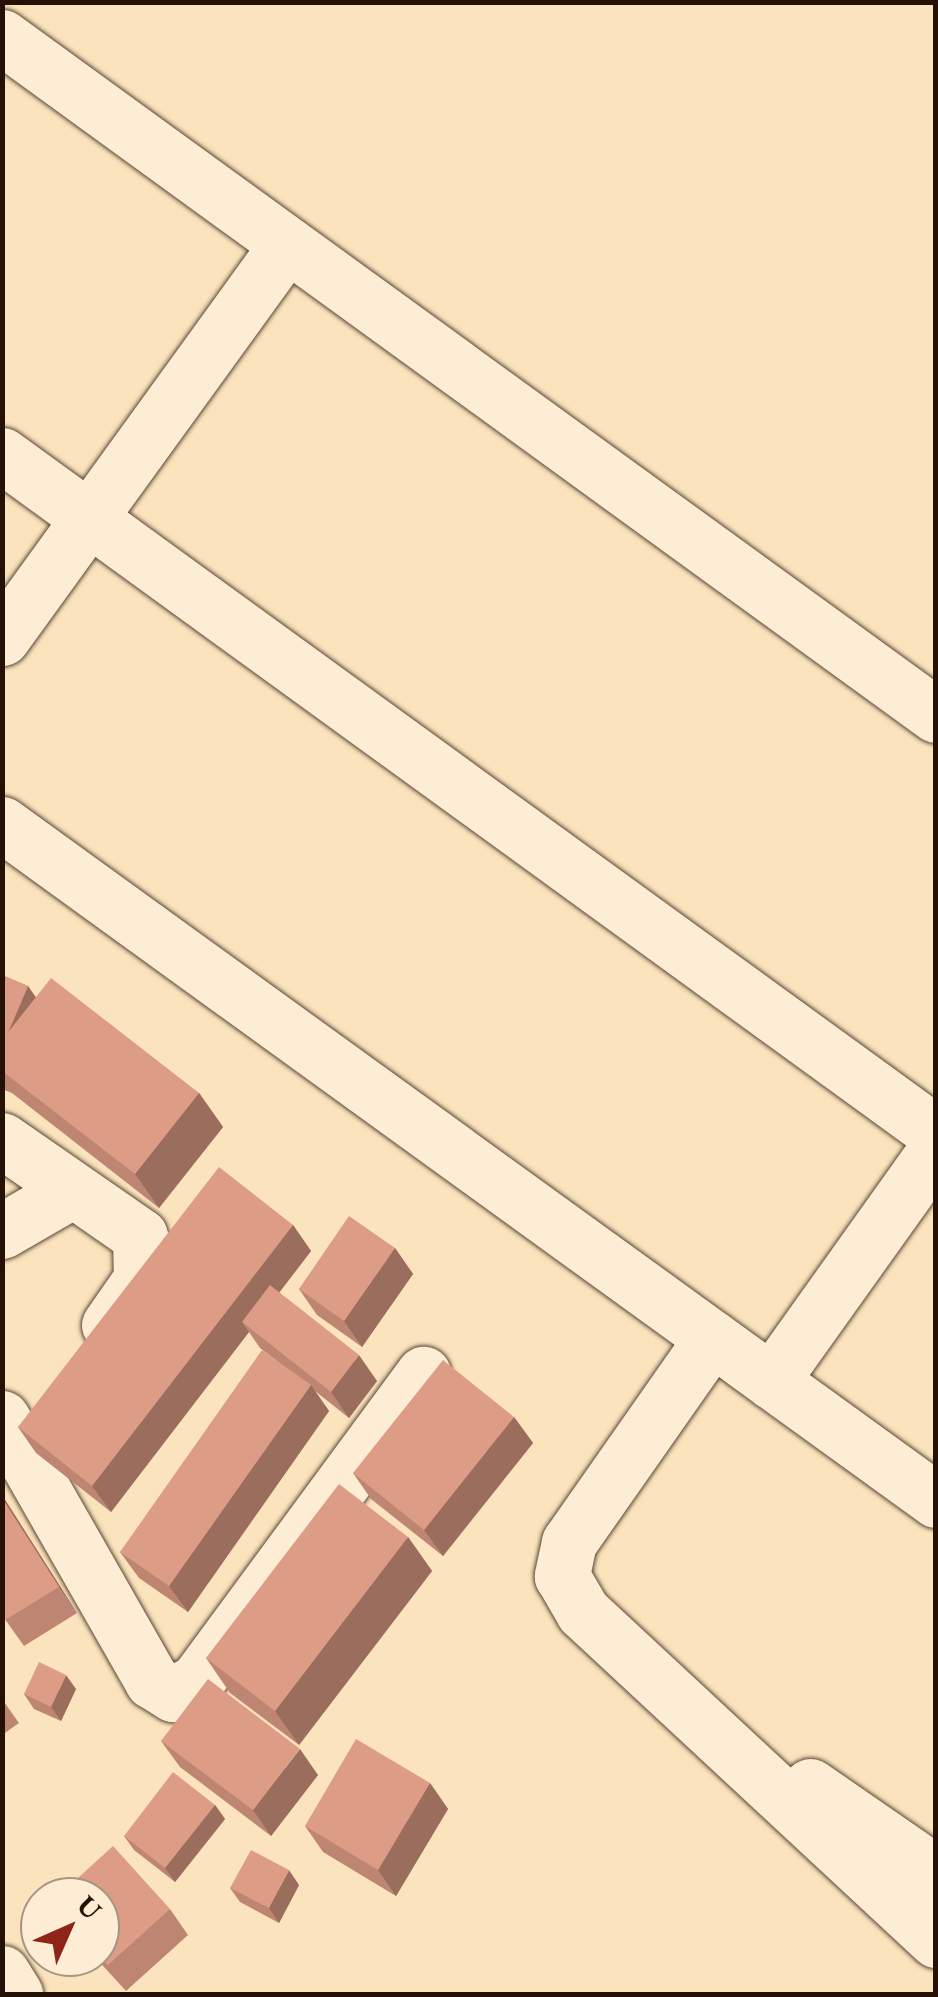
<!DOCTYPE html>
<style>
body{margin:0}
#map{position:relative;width:938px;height:1997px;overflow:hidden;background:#fbe3bd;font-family:"EB Garamond",serif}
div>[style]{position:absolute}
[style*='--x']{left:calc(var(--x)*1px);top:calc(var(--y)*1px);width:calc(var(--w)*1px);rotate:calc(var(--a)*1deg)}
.roads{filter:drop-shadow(0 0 2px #5b4634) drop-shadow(0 0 2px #5b4634)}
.minor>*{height:55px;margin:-27.5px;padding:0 27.5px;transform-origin:27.5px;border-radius:27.5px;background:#fcedd4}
.wall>*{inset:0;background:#be8672}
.shaded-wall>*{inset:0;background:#9b6d5d}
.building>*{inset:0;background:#dd9c85}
span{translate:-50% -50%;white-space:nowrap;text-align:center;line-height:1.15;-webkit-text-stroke:10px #fcedd4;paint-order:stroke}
.frame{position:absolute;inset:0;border:5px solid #261107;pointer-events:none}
.north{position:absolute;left:20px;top:1877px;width:100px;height:100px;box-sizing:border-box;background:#fcedd4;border:2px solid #a69582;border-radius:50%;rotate:45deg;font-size:28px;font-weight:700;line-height:40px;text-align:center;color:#261107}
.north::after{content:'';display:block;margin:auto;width:35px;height:45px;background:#8f2418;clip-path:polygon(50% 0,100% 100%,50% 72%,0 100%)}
</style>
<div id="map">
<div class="roads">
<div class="minor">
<i style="--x:2;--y:37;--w:1154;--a:35.98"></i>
<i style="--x:2;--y:455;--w:1154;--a:35.98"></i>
<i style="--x:2;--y:638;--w:486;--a:-54.1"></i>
<i style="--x:2;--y:824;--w:1153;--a:35.9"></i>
<i style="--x:2;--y:1140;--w:168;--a:34.8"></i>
<i style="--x:140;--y:1236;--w:43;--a:88.7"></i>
<i style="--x:141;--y:1279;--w:56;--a:124.8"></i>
<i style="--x:2;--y:1231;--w:80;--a:-30.1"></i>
<i style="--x:712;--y:1338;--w:249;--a:125"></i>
<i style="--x:569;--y:1542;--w:35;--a:102"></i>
<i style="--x:562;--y:1576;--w:42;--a:59.7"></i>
<i style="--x:583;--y:1612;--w:482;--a:42.9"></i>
<i style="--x:771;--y:1381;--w:284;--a:-54.5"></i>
<i style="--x:2;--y:1418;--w:303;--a:60.3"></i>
<i style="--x:152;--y:1681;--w:25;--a:32"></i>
<i style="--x:173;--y:1694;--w:26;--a:-28"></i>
<i style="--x:196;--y:1682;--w:383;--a:-53.6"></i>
<i style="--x:810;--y:1786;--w:153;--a:34.6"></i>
<i style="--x:2;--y:1973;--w:25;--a:58"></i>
</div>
</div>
<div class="wall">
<i style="clip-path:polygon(2px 975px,28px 986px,36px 998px,199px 1093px,223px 1127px,159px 1208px,12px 1093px,2px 1089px)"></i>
<i style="clip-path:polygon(293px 1225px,311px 1251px,279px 1293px,377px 1381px,349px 1418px,315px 1391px,329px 1411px,188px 1612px,139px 1578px,120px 1552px,277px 1361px,260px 1348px,249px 1332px,111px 1512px,36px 1453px,18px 1427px)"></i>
<i style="clip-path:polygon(395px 1248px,413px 1274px,362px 1347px,317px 1315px,299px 1289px)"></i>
<i style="clip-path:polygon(514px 1417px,533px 1443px,443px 1556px,371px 1499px,353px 1473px)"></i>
<i style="clip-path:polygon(2px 1495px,77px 1613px,24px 1646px,2px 1615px)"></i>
<i style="clip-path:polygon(408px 1537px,432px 1571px,299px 1745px,230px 1693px,206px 1658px)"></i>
<i style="clip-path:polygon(76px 1689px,61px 1721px,34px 1709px,24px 1694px)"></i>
<i style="clip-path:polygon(2px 1699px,19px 1723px,2px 1735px)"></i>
<i style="clip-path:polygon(161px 1741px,318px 1775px,271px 1836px,180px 1767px)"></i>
<i style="clip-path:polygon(430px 1783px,448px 1809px,396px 1896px,323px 1852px,305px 1826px)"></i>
<i style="clip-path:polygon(215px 1805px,225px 1819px,175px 1882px,134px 1850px,124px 1836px)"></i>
<i style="clip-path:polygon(299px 1885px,279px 1923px,240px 1902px,230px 1888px)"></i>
<i style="clip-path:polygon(170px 1909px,188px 1935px,126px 1991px,95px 1957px,100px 1957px)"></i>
</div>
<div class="shaded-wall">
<i style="clip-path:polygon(28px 986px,46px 1012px,2px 1046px)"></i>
<i style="clip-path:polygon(199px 1093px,223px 1127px,159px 1208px,135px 1174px)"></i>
<i style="clip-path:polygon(293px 1225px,311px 1251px,251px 1329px,242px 1322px,249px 1332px,111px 1512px,92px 1486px)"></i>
<i style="clip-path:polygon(395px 1248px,413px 1274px,362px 1347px,344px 1321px)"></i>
<i style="clip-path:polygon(359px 1355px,377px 1381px,349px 1418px,331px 1392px)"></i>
<i style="clip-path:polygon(311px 1385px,329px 1411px,188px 1612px,169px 1586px)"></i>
<i style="clip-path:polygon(514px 1417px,533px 1443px,443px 1556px,424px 1530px)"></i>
<i style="clip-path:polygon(2px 1495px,77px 1613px,59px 1587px,2px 1498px)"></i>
<i style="clip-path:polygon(408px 1537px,432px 1571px,299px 1745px,275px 1711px)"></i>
<i style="clip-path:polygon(66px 1675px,76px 1689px,61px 1721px,51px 1707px)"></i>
<i style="clip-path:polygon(300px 1749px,318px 1775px,271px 1836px,253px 1810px)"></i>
<i style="clip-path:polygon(430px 1783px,448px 1809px,396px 1896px,378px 1870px)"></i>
<i style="clip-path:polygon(215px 1805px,225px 1819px,175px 1882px,165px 1868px)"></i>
<i style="clip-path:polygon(289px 1870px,299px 1885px,279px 1923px,269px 1908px)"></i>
</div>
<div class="building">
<i style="clip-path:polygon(2px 975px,28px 986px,8px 1033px,2px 1040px)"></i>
<i style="clip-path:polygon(51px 978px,199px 1093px,135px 1174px,2px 1071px,2px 1040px)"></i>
<i style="clip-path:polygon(219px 1167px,293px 1225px,92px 1486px,18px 1427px)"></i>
<i style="clip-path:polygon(349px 1216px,395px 1248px,344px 1321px,299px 1289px)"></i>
<i style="clip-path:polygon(270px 1285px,359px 1355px,331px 1392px,242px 1322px)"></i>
<i style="clip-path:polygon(262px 1350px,311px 1385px,169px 1586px,120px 1552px)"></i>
<i style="clip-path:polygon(443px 1360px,514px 1417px,424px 1530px,353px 1473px)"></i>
<i style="clip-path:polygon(339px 1484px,408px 1537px,275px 1711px,206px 1658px)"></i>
<i style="clip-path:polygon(2px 1498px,59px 1587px,5px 1620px,2px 1615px)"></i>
<i style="clip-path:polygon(39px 1662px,66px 1675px,51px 1707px,24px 1694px)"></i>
<i style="clip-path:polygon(208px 1679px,300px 1749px,253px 1810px,161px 1741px)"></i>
<i style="clip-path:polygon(356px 1739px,430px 1783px,378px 1870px,305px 1826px)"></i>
<i style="clip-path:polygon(173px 1772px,215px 1805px,165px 1868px,124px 1836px)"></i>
<i style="clip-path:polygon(113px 1846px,170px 1909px,108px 1965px,100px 1957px,100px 1897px,57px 1897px)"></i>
<i style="clip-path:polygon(251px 1850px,289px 1870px,269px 1908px,230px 1888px)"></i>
</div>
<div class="frame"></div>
<div class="north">U</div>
</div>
